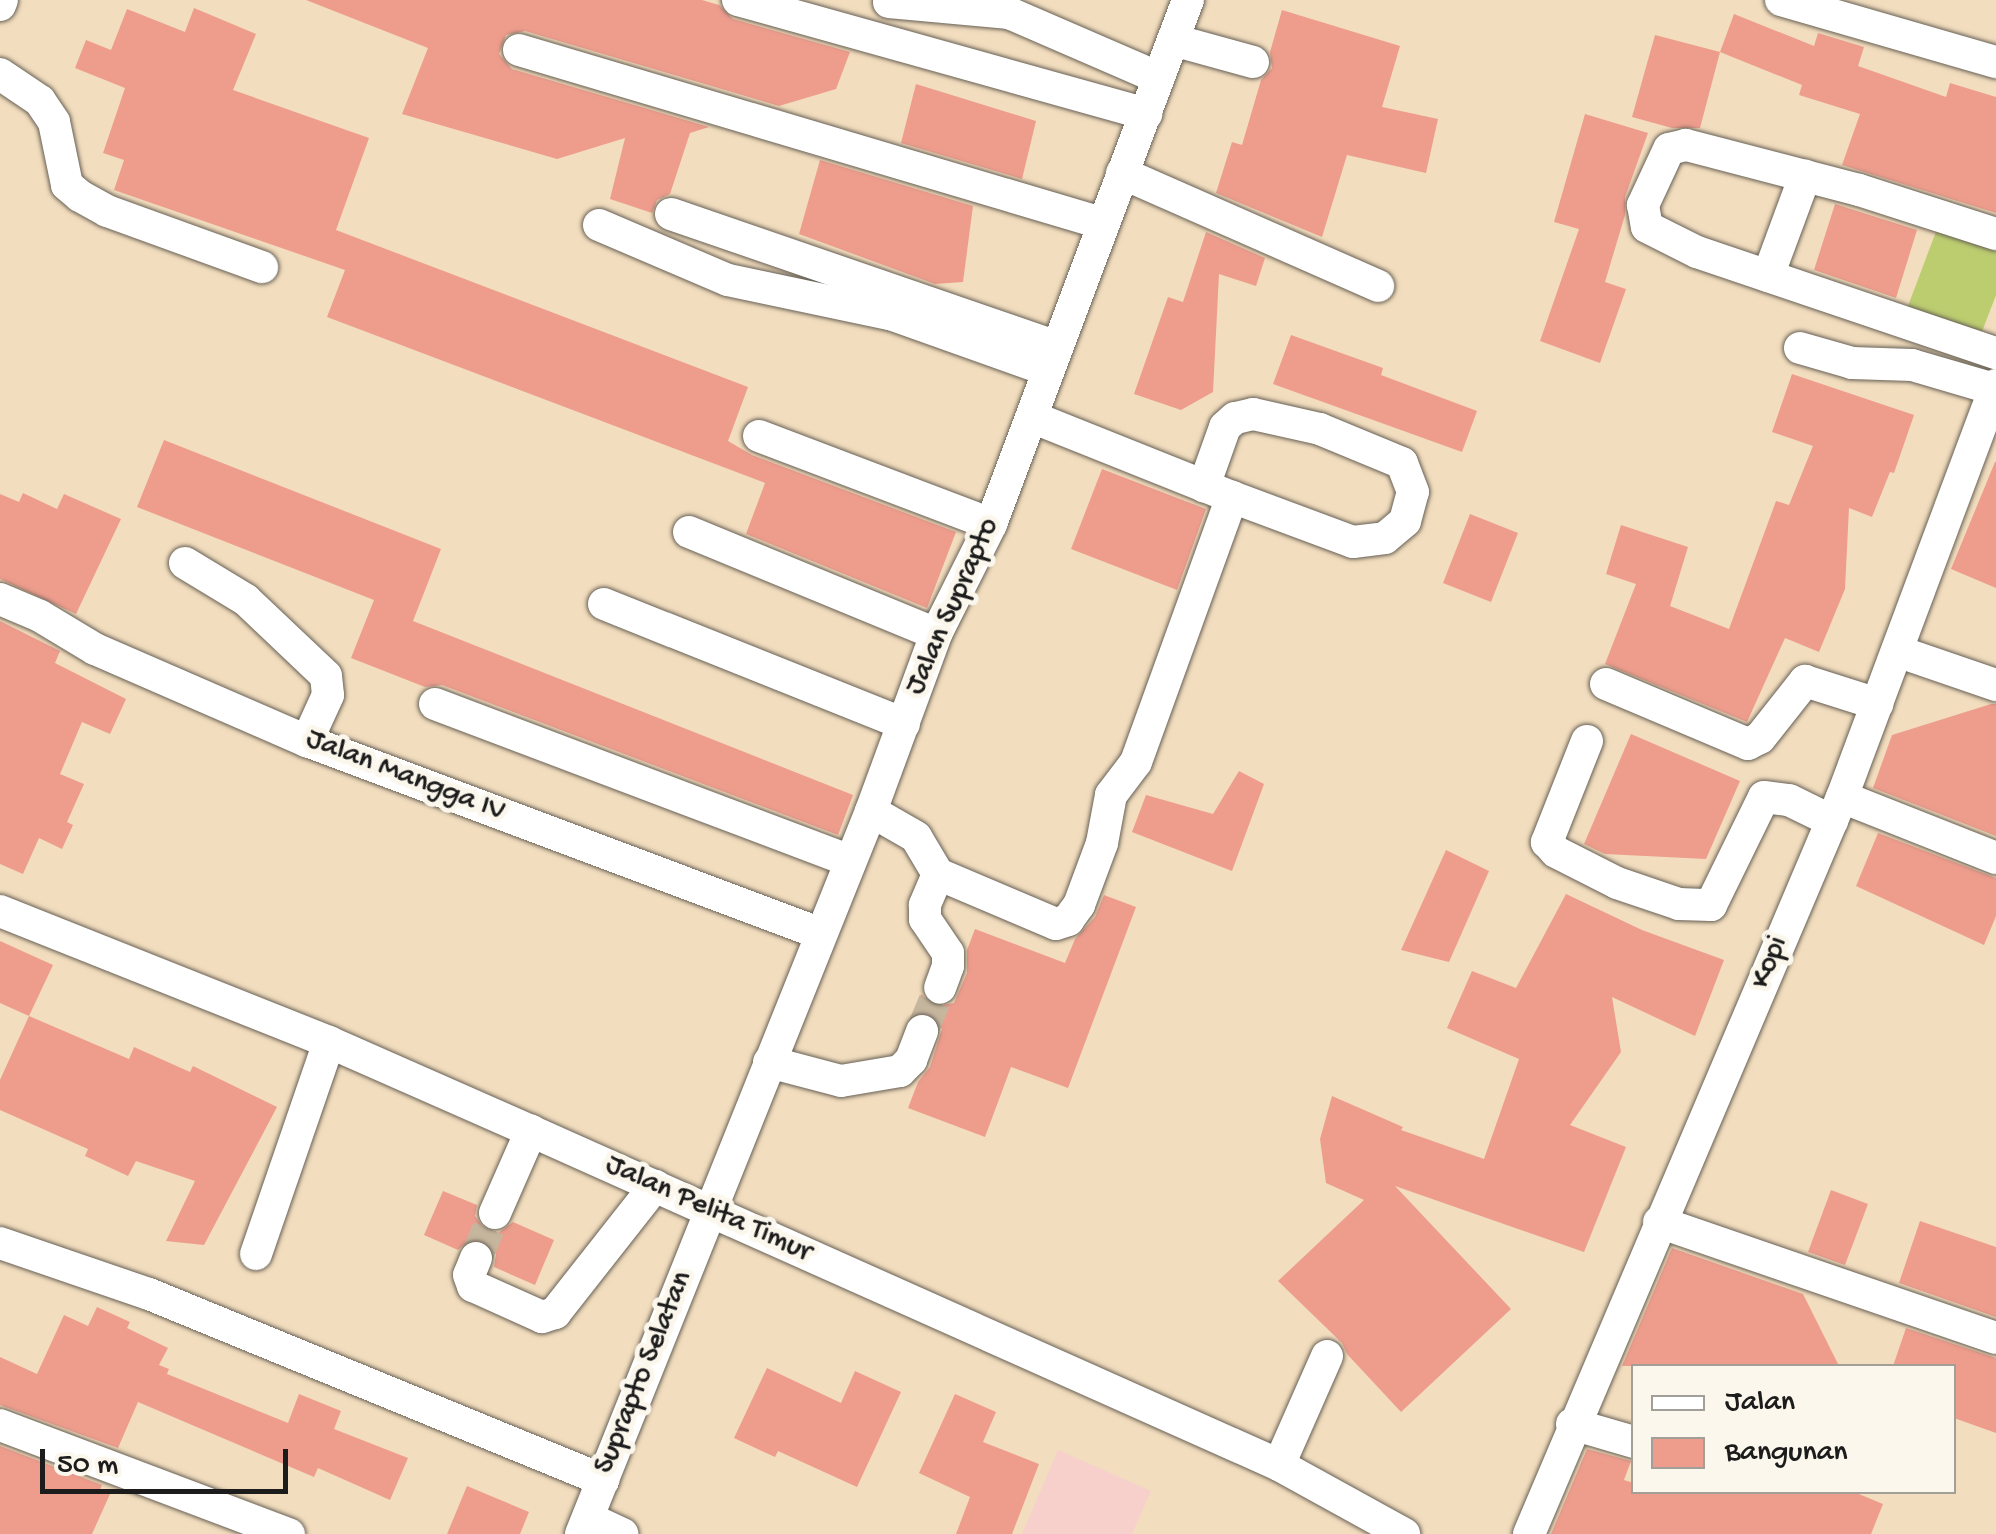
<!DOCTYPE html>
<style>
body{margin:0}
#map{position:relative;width:1996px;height:1534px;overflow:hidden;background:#f2ddbe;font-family:"Gochi Hand",sans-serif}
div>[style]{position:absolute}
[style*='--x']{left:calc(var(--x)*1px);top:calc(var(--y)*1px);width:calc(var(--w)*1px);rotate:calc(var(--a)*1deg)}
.built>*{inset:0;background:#f7d0cc}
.green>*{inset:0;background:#bccd70}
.building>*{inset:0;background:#ee9d8d}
.minor-tunnel>*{height:32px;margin-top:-16px;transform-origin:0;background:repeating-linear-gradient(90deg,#c7b69e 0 32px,transparent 0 48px)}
.roads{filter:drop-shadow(0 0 2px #676055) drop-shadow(0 0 2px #676055)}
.minor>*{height:32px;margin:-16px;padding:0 16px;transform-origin:16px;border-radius:16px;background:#fff}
span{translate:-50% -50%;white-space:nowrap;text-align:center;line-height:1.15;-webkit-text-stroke:10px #fbf7ec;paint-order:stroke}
.street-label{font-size:30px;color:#1c1c1c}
.legend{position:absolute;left:1631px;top:1364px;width:325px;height:130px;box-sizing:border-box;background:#fbf7ec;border:2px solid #a29f99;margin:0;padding:12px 18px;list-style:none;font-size:30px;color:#1c1c1c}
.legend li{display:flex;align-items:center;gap:20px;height:50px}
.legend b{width:50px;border:2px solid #a29f99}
.scale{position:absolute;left:40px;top:1449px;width:248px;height:45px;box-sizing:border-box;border:5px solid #1c1c1c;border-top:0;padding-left:12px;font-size:30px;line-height:35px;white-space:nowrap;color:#1c1c1c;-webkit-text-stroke:8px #fbf7ec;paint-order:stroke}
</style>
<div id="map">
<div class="built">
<i style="clip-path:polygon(1058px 1450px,1151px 1491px,1132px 1534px,1022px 1534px)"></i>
</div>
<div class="green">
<i style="clip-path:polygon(1937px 229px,1996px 251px,1996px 295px,1978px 342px,1905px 314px)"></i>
</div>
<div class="building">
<i style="clip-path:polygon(306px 0,702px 0,719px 5px,733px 19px,850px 52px,836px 89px,779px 106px,525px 31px,506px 35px,499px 54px,512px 69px,709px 127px,690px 133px,670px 194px,657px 200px,652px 213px,610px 199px,625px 138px,557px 159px,402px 114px,428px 48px)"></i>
<i style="clip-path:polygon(194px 8px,256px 34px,233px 90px,369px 138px,336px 230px,748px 387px,728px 441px,752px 455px,956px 532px,927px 608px,746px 534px,765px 483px,327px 317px,345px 270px,114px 190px,124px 160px,103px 153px,125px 88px,75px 68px,86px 40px,111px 50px,127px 9px,185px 32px)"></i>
<i style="clip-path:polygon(1282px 10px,1400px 46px,1382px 107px,1438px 119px,1426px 173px,1347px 155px,1322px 237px,1216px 193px,1232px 142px,1242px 145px,1261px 80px,1272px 68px,1270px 52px)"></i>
<i style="clip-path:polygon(1734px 14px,1814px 46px,1818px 33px,1864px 47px,1858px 66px,1946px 97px,1950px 83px,1996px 97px,1996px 213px,1842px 165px,1860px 114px,1799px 95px,1802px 85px,1720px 52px)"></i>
<i style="clip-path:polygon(1655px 35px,1720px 52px,1700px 128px,1672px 128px,1632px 117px)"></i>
<i style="clip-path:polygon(916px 84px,1036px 121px,1022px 179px,901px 143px)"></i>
<i style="clip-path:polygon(1585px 114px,1648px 133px,1625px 197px,1625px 215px,1605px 282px,1626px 289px,1600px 363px,1540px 341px,1579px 229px,1554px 222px)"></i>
<i style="clip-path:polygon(820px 160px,973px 206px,963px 282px,935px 284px,799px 234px)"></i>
<i style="clip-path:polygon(1835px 204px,1917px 230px,1896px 298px,1814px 270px)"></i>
<i style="clip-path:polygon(1206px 232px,1265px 258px,1256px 286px,1219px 274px,1213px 392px,1181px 410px,1134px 394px,1168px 297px,1183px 302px)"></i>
<i style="clip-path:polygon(1291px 335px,1383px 368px,1381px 375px,1477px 411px,1462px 452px,1273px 384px)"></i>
<i style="clip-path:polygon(1792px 374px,1914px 415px,1894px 473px,1890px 472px,1872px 517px,1849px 508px,1845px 589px,1819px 652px,1785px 638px,1747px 722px,1605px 664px,1636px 584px,1606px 574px,1621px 525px,1688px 547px,1670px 606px,1729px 629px,1776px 501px,1789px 505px,1813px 446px,1772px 432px)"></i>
<i style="clip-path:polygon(164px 440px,441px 549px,413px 621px,853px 795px,838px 835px,442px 685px,425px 687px,351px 658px,374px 600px,137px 507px)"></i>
<i style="clip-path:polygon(1995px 462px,1996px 462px,1996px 588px,1951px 569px)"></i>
<i style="clip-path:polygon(1102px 469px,1206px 509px,1177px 590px,1071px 549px)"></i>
<i style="clip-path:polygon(23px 493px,57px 509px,64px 494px,121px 519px,76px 614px,0 579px,0 494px,19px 502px)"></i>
<i style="clip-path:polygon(1470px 514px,1518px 533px,1491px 602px,1443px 583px)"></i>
<i style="clip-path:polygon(0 621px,60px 651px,55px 663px,126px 699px,110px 734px,82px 722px,60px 774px,84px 784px,67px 822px,73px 825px,62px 849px,39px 838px,23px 874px,0 864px)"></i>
<i style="clip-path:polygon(1991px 704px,1996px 704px,1996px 836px,1873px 788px,1892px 735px)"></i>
<i style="clip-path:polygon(1631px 734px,1740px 781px,1706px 859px,1605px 854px,1584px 844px)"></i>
<i style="clip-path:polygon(1239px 771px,1264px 784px,1232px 871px,1132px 832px,1146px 795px,1213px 814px)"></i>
<i style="clip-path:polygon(1878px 833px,1996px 878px,1996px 916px,1984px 945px,1856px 886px)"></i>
<i style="clip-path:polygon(1446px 850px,1489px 871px,1449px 962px,1401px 950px)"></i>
<i style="clip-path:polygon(1566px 894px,1642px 930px,1724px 960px,1695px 1036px,1612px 997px,1621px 1052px,1570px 1125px,1626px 1147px,1584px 1252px,1395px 1186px,1511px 1309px,1401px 1412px,1347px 1354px,1342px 1343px,1278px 1281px,1364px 1200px,1326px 1183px,1320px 1139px,1332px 1096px,1403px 1127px,1401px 1130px,1484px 1159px,1519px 1059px,1447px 1028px,1472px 971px,1516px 988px)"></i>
<i style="clip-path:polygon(1104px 895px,1136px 907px,1068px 1088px,1011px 1067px,985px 1137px,908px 1108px,918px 1082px,930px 1067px,942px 1029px,930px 1013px,914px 1013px,921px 994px,934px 1007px,954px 1003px,967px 973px,967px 950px,975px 929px,1065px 963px,1075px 939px,1095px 917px)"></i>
<i style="clip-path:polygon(0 941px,53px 965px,29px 1016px,0 1003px)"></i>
<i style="clip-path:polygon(29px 1016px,129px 1059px,134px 1047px,190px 1072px,193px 1066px,277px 1107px,204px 1245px,166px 1241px,195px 1181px,136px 1161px,128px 1176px,85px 1156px,88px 1149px,0 1110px,0 1080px)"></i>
<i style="clip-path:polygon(1831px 1190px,1868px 1204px,1845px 1265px,1808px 1252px)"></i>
<i style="clip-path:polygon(443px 1191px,477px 1205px,475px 1216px,486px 1231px,498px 1233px,513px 1222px,554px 1240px,535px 1285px,494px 1267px,496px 1254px,484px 1240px,472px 1238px,458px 1250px,424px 1235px)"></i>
<i style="clip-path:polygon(1920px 1221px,1996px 1247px,1996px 1317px,1899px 1283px)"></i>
<i style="clip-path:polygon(1672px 1248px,1803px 1294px,1839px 1366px,1622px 1366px)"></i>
<i style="clip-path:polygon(97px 1307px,130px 1322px,127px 1328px,168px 1348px,159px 1365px,169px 1369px,167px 1374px,288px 1423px,299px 1394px,341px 1411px,334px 1429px,408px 1458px,390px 1500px,318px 1468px,314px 1477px,138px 1402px,118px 1448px,0 1405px,0 1357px,37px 1374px,64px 1315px,88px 1326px)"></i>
<i style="clip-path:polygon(1906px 1328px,1996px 1358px,1996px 1433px,1954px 1418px,1954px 1366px,1893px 1366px)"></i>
<i style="clip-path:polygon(767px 1368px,841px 1403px,855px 1371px,901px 1392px,857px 1487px,778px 1451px,775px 1457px,734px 1438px)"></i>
<i style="clip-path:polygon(955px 1394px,996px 1412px,983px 1442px,1039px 1464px,1012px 1534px,956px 1534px,970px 1497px,919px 1473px)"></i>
<i style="clip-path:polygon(0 1446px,102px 1485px,100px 1490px,110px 1494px,92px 1534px,0 1534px)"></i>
<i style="clip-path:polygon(1587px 1449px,1631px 1461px,1624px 1480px,1634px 1483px,1634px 1492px,1854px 1492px,1883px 1504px,1871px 1534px,1551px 1534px)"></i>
<i style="clip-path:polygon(467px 1486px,529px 1512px,520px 1534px,447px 1534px)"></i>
</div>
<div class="minor-tunnel">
<i style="--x:922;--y:1031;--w:47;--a:-67.3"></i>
<i style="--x:476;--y:1258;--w:49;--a:-67.1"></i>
</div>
<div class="roads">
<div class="minor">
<i style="--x:738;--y:0;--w:424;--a:15.6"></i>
<i style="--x:1781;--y:0;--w:224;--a:16.1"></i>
<i style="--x:889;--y:2;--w:121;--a:5.2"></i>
<i style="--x:1009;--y:13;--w:163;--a:23.4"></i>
<i style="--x:0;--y:5;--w:5;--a:-68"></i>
<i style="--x:1173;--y:40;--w:83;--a:15.4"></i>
<i style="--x:519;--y:50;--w:607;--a:16.55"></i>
<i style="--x:0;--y:74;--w:48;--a:34"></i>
<i style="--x:40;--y:101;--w:25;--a:56"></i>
<i style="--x:54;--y:122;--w:64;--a:78.3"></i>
<i style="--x:67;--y:185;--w:17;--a:40"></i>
<i style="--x:80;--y:196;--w:31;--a:29"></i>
<i style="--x:107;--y:211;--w:165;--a:19.9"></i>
<i style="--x:1122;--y:173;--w:280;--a:23.8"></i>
<i style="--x:671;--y:214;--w:406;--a:19"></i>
<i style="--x:599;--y:225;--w:140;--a:23.1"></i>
<i style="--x:728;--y:280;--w:166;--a:11.9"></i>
<i style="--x:890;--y:314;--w:167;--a:19.6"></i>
<i style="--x:1996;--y:234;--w:144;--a:-162.2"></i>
<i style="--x:1859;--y:190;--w:179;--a:-165.4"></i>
<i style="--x:1686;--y:145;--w:17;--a:167"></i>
<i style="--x:1669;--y:149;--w:62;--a:114.9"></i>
<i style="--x:1643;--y:205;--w:22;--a:80"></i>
<i style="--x:1647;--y:227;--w:56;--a:26.6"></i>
<i style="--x:1697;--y:252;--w:316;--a:18.7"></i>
<i style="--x:1768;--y:276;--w:107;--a:-69.7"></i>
<i style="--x:1800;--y:348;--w:54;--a:16.1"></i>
<i style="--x:1852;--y:363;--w:60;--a:1.9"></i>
<i style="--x:1912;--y:365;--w:85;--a:16.3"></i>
<i style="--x:1032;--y:417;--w:215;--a:21.8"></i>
<i style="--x:1232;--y:497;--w:129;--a:20.4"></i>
<i style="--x:1353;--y:542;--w:32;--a:-7"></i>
<i style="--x:1385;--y:538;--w:26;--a:-40"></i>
<i style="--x:1405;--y:521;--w:30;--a:-75"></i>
<i style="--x:1413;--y:492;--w:31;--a:-111"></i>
<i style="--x:1402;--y:463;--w:89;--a:-157.5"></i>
<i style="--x:1320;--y:429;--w:69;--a:-167.4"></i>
<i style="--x:1253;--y:414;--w:18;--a:167"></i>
<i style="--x:1235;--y:418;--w:13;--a:138"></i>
<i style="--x:1225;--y:427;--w:63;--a:109.6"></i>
<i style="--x:759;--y:436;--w:248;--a:20.8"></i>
<i style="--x:689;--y:532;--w:267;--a:22.4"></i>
<i style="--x:185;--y:563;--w:71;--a:31.2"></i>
<i style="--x:246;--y:600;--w:110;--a:43.5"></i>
<i style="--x:326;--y:676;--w:19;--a:84"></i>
<i style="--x:328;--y:695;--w:51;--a:114.5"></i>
<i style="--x:0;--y:599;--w:43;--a:23"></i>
<i style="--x:40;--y:616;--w:64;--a:31"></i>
<i style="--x:95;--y:649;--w:231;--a:23.5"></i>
<i style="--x:307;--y:741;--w:547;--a:20.56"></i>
<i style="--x:604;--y:604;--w:323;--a:21.8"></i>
<i style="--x:1897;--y:651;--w:105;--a:19"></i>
<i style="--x:1606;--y:684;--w:154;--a:22.9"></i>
<i style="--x:1748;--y:744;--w:13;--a:-27"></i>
<i style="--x:1760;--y:738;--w:73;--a:-51.7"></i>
<i style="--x:1805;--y:681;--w:76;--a:17.7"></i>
<i style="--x:435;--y:704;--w:444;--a:20.7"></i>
<i style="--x:1587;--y:741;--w:109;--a:111.6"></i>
<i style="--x:1547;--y:842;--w:13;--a:48"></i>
<i style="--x:1556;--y:852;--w:68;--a:26.9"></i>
<i style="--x:1617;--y:883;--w:65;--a:18.7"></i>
<i style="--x:1679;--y:904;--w:32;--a:2"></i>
<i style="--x:1711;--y:905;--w:120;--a:-63.9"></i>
<i style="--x:1764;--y:797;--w:25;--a:7"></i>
<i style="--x:1789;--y:800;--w:48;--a:26"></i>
<i style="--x:1842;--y:797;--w:166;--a:21.6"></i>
<i style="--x:871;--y:811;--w:52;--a:30"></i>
<i style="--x:916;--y:837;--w:43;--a:59.3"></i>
<i style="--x:938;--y:874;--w:128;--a:23"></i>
<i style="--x:1056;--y:924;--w:13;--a:-18"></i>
<i style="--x:1068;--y:920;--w:19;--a:-54"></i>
<i style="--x:1079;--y:905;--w:66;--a:-69.6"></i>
<i style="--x:1102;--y:843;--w:49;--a:-79.4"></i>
<i style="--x:1111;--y:795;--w:41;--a:-52.9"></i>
<i style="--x:1136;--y:762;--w:282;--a:-70.1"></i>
<i style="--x:938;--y:874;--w:34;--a:113"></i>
<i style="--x:925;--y:905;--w:14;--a:90"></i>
<i style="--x:925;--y:919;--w:41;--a:55.9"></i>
<i style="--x:948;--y:953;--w:13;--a:90"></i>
<i style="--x:948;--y:966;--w:23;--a:110"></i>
<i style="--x:0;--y:911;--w:354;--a:21.7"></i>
<i style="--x:329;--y:1042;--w:221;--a:23.8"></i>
<i style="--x:531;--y:1131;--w:819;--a:24.06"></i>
<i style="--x:1279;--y:1465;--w:143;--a:28.9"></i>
<i style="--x:769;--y:1062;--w:74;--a:14.8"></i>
<i style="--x:841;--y:1081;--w:60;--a:-9.6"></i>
<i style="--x:900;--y:1071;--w:16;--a:-45"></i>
<i style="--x:911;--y:1060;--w:31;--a:-69"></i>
<i style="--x:495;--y:1213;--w:90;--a:-66.3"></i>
<i style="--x:1659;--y:1222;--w:356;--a:19"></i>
<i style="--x:0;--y:1243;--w:157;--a:18.9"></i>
<i style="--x:149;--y:1294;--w:491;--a:22.3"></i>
<i style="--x:256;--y:1254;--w:224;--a:-71"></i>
<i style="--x:476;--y:1258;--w:18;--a:112"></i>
<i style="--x:469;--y:1275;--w:12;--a:70"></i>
<i style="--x:473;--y:1286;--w:76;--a:24.2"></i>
<i style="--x:542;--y:1317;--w:14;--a:-17"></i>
<i style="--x:555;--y:1313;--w:162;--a:-51.8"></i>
<i style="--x:1572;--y:1424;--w:65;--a:16.2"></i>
<i style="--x:0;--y:1425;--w:309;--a:20.7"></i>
<i style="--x:1279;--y:1465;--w:119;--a:-66.2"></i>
<i style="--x:588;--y:1518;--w:38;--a:25"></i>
<i style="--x:581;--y:1534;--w:779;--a:-68.14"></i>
<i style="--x:871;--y:811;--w:189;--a:-69.8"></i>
<i style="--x:936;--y:634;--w:123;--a:-63.4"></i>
<i style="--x:991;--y:524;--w:560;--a:-69.4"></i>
<i style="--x:1529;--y:1534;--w:801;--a:-66.99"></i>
<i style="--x:1842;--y:797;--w:440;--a:-69.5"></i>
</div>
</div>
<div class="street-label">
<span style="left:954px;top:607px;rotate:-66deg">Jalan Suprapto</span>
<span style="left:405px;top:777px;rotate:21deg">Jalan Mangga IV</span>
<span style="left:1771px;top:963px;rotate:-67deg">Kopi</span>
<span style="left:708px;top:1210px;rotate:24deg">Jalan Pelita Timur</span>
<span style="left:645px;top:1373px;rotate:-68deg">Suprapto Selatan</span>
</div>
<ul class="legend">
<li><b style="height:12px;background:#fff"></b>Jalan</li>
<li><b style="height:28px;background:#ee9d8d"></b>Bangunan</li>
</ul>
<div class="scale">50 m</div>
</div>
